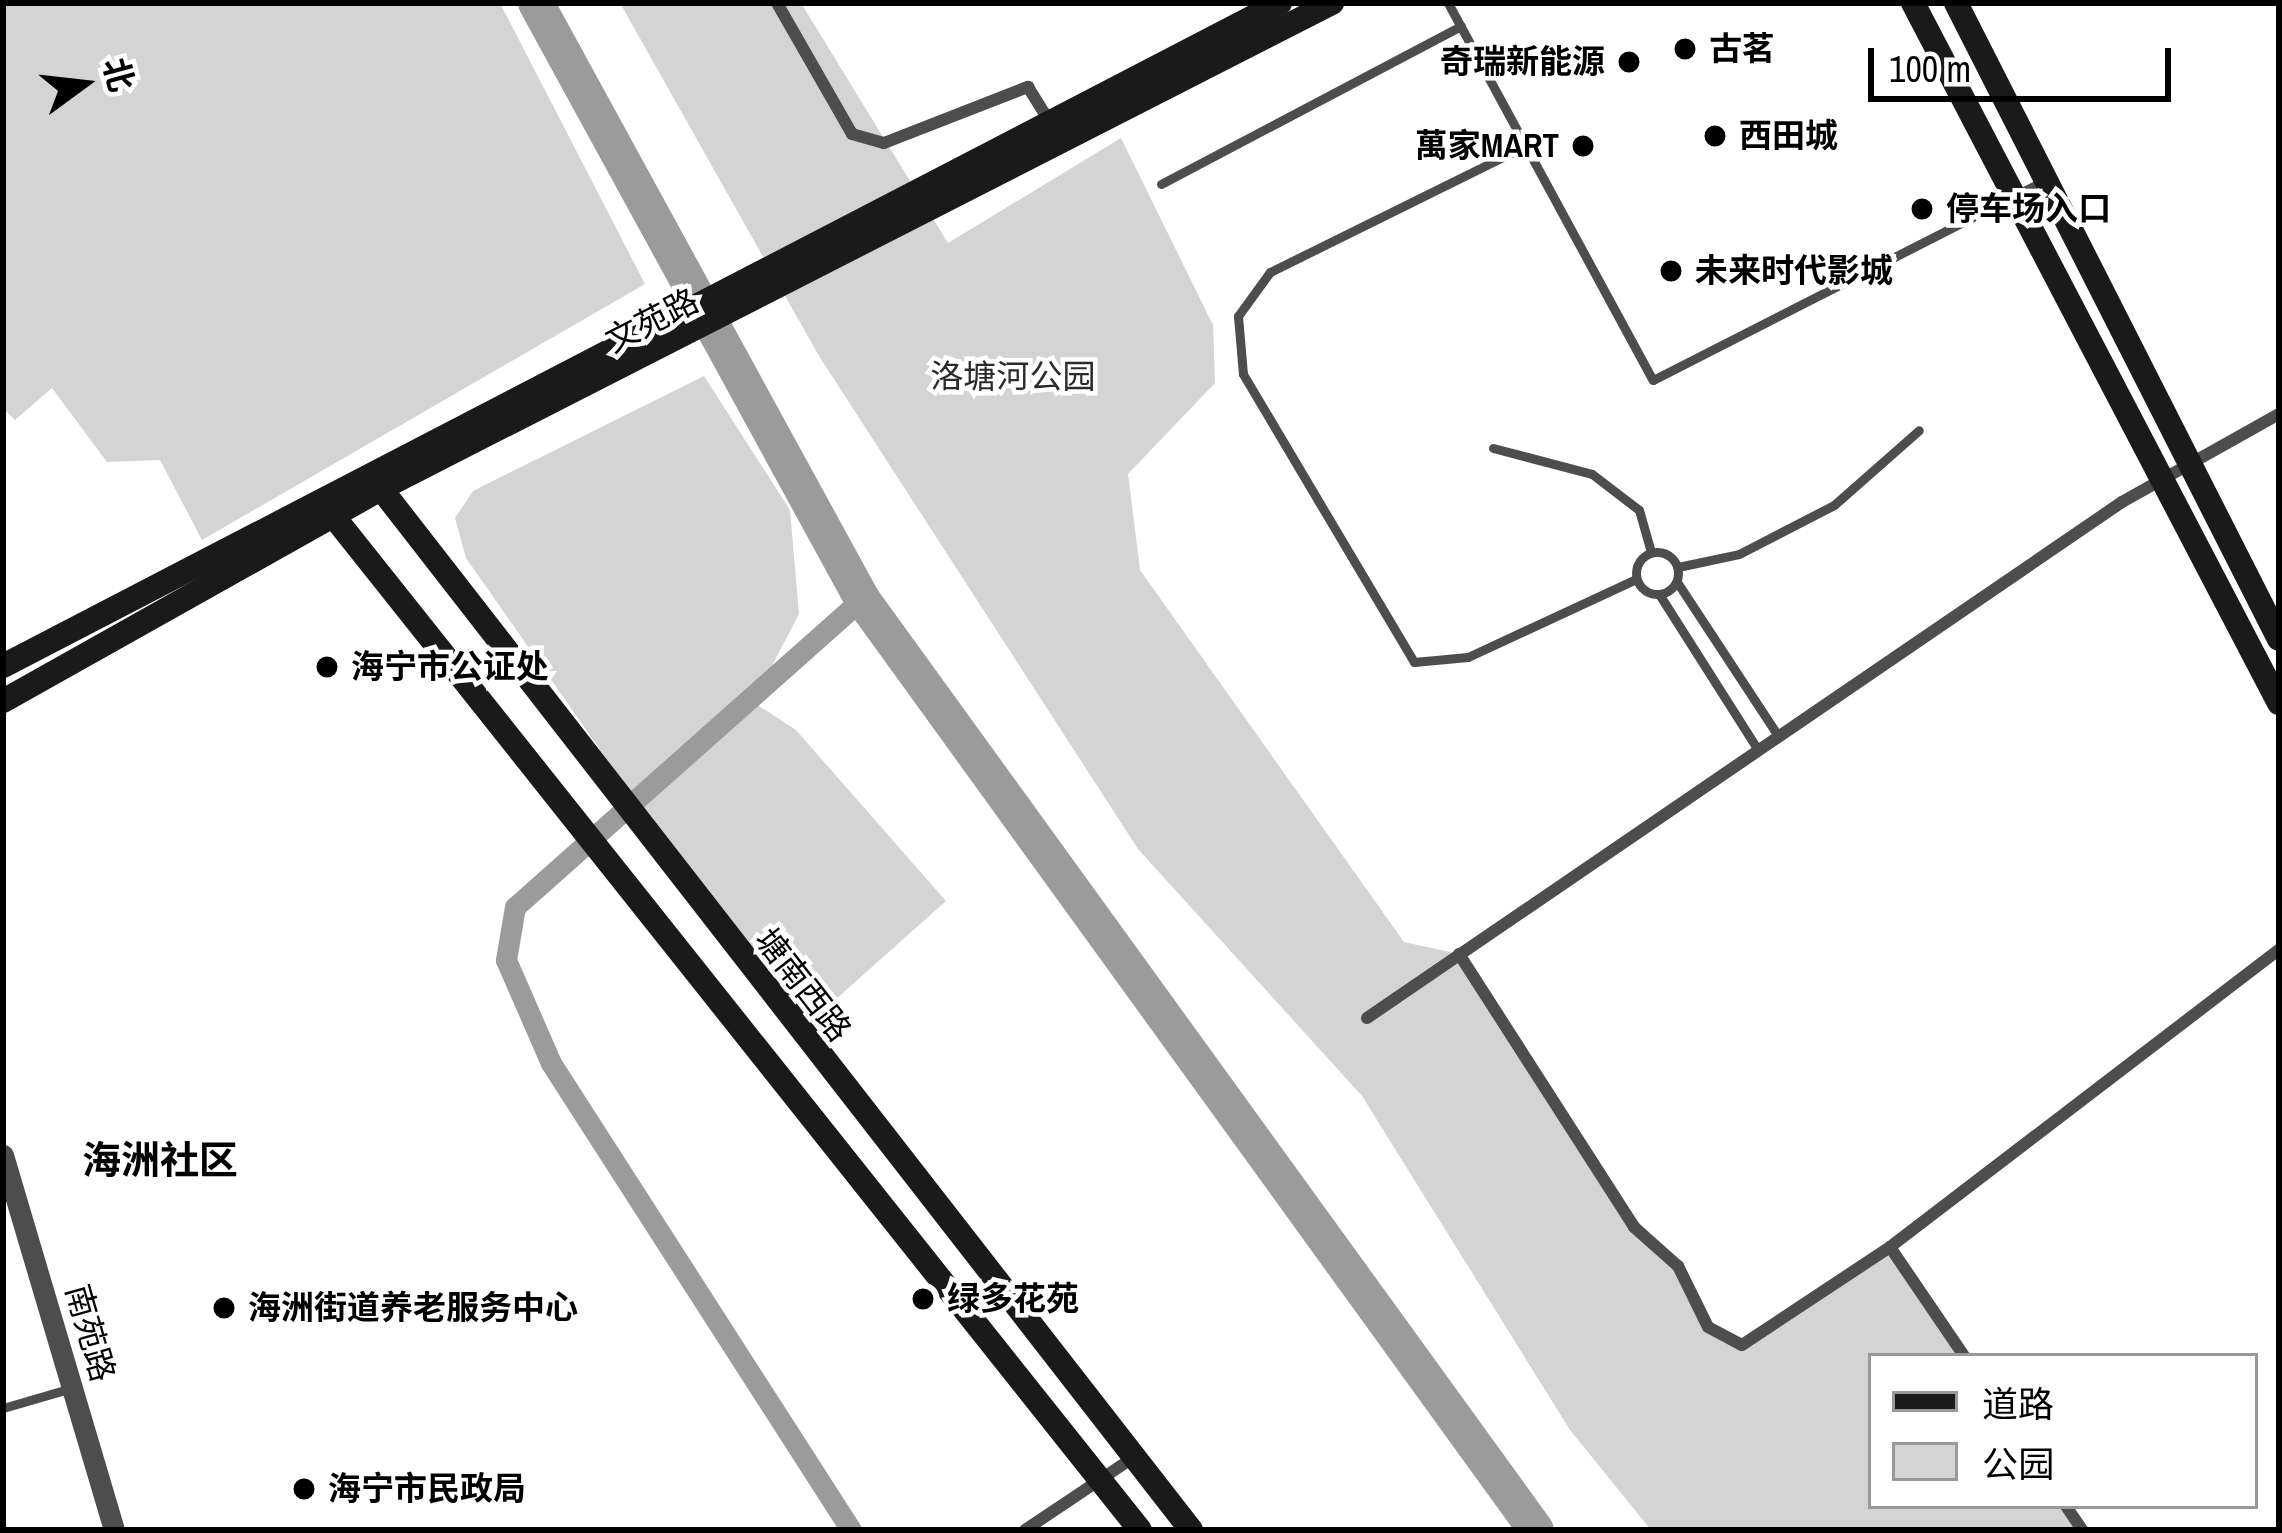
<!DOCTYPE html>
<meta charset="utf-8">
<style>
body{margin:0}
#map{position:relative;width:2282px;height:1533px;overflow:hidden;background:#fff;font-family:"Archivo Narrow","Noto Sans SC",sans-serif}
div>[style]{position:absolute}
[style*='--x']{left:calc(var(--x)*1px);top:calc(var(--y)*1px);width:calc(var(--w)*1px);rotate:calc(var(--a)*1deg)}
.green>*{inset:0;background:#d4d4d4}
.canal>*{height:21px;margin:-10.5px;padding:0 10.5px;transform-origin:10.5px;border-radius:10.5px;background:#9b9b9b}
.river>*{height:36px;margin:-18px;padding:0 18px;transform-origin:18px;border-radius:18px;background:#9b9b9b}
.service>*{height:9px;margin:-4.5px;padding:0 4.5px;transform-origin:4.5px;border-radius:4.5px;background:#4d4d4d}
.service>.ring{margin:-4.5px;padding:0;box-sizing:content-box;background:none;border:9px solid #4d4d4d;border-radius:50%}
.minor>*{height:12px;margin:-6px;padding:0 6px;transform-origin:6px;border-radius:6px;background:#4d4d4d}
.tertiary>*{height:21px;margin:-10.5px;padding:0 10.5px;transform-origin:10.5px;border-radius:10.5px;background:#4d4d4d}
.secondary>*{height:24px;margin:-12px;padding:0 12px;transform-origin:12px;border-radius:12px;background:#1a1a1a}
.dots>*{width:33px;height:33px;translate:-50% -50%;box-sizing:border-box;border:6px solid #fff;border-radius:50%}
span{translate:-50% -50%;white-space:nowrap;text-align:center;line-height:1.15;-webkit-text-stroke:9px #fff;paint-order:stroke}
.poi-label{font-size:33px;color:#000;font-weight:700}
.left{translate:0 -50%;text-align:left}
.right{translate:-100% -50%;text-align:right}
.street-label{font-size:33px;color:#000}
.park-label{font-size:33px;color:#2b2b2b}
.quarter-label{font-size:39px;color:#000;font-weight:700}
.frame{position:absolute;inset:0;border:6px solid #000;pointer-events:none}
.legend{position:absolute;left:1868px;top:1353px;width:390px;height:156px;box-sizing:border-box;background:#fff;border:3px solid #999;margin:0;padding:15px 21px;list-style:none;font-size:36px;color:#000}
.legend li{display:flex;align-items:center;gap:24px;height:60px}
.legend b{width:60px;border:3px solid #999}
.north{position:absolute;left:24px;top:24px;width:120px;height:120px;-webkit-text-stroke:9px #fff;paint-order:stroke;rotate:75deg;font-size:33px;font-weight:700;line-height:48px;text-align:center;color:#000}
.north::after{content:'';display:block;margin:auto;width:42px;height:54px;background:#000;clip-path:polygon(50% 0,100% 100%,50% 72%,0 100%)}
.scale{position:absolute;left:1868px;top:48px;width:303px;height:54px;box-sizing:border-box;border:6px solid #000;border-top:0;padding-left:15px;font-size:36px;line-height:42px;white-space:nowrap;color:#000;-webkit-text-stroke:9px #fff;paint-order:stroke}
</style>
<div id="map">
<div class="green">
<i style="clip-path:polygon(3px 3px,500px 3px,645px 284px,202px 540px,160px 460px,107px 462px,52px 388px,15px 420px,3px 408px)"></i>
<i style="clip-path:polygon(620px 3px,801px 3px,948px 243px,1121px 138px,1213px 325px,1215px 383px,1128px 474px,1140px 570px,1404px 942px,1459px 954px,1634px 1227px,1678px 1266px,1723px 1342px,1742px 1345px,1890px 1247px,1964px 1356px,1871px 1356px,1871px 1506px,2066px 1506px,2082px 1530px,1651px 1530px,1570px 1430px,1362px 1096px,1138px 849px,819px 356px)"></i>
<i style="clip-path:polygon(704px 376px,790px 510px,799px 614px,753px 702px,796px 730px,946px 901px,798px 1033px,466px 558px,455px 518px,473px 491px)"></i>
</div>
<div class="canal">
<i style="--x:851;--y:1530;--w:555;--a:-122.72"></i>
<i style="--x:551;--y:1063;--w:112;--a:-113.6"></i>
<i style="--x:506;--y:960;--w:54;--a:-80.4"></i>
<i style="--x:515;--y:907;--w:464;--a:-41.6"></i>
</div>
<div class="river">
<i style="--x:536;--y:3;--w:679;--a:61.32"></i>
<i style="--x:862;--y:599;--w:1149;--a:54.1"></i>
</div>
<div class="service">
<i style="--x:1448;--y:3;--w:429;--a:61.5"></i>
<i style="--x:1653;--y:380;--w:439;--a:-27"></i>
<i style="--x:1523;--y:147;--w:282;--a:153.7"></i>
<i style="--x:1270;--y:272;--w:54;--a:126"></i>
<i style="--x:1238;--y:316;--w:58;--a:85.1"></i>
<i style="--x:1243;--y:374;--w:335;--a:59.3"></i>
<i style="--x:1414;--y:662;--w:54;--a:-5.3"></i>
<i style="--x:1468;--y:657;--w:185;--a:-24.9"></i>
<i style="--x:1161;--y:184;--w:339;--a:-27.8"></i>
<i style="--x:1493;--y:448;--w:102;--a:14.7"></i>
<i style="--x:1592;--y:474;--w:59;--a:37.5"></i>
<i style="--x:1639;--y:510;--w:44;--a:74.1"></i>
<i class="ring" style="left:1636px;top:552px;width:33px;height:33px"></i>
<i style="--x:1678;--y:567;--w:62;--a:-12"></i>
<i style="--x:1739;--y:554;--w:107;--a:-27.3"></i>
<i style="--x:1834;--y:505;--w:113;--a:-41.4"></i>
<i style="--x:1677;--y:582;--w:184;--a:56.7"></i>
<i style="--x:1659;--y:594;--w:185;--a:57.6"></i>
<i style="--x:3;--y:1408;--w:72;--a:-16.2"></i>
</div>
<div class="minor">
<i style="--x:777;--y:3;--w:151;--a:60.2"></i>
<i style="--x:852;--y:134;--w:33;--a:16"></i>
<i style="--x:884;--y:143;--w:155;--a:-21.3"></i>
<i style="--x:1028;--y:87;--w:44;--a:58.1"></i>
<i style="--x:1459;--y:954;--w:324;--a:57.3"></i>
<i style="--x:1634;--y:1227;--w:59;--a:41.6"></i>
<i style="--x:1678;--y:1266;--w:68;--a:63.8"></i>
<i style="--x:1708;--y:1327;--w:38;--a:28"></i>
<i style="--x:1742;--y:1345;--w:178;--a:-33.5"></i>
<i style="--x:1890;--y:1247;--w:489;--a:-37.4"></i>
<i style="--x:1367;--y:1018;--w:914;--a:-34.35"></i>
<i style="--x:2122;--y:502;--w:180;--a:-29.3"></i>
<i style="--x:1890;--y:1247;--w:132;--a:55.8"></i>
<i style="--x:2066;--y:1506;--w:29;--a:56"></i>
<i style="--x:1025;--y:1530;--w:131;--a:-33.8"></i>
</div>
<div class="tertiary">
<i style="--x:3;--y:1155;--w:391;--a:73.5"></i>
</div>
<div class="secondary">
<i style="--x:1913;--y:3;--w:790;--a:62.4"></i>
<i style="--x:1956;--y:3;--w:713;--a:63.08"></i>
<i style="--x:375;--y:481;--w:1329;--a:52.12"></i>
<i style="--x:323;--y:503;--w:1312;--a:51.5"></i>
<i style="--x:3;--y:666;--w:1439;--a:-27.44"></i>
<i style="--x:3;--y:701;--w:435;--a:-29.3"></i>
<i style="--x:382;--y:488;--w:1067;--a:-27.05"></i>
</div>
<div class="dots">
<i style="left:1685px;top:49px;background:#000"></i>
<i style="left:1629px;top:62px;background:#000"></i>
<i style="left:1715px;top:136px;background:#000"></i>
<i style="left:1583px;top:146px;background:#000"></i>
<i style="left:1922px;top:209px;background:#000"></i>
<i style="left:1671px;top:271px;background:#000"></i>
<i style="left:327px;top:667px;background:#000"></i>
<i style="left:923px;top:1299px;background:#000"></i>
<i style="left:224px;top:1308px;background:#000"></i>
<i style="left:304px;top:1489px;background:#000"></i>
</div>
<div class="poi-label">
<span class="left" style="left:1709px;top:49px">古茗</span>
<span class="right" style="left:1605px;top:62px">奇瑞新能源</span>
<span class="left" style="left:1739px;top:136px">西田城</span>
<span class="right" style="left:1559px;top:146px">萬家MART</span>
<span class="left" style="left:1946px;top:209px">停车场入口</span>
<span class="left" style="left:1695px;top:271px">未来时代影城</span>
<span class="left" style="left:351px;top:667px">海宁市公证处</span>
<span class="left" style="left:947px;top:1299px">绿多花苑</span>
<span class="left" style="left:248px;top:1308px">海洲街道养老服务中心</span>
<span class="left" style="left:328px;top:1489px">海宁市民政局</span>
</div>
<div class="street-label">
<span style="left:652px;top:321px;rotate:-27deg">文苑路</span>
<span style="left:803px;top:985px;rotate:52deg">塘南西路</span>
<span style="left:90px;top:1333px;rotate:74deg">南苑路</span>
</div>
<div class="park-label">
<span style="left:1013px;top:377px">洛塘河公园</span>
</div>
<div class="quarter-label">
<span style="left:160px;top:1160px">海洲社区</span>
</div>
<div class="frame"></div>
<ul class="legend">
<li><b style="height:15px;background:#1a1a1a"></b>道路</li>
<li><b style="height:33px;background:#d4d4d4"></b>公园</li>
</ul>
<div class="north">北</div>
<div class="scale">100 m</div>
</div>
